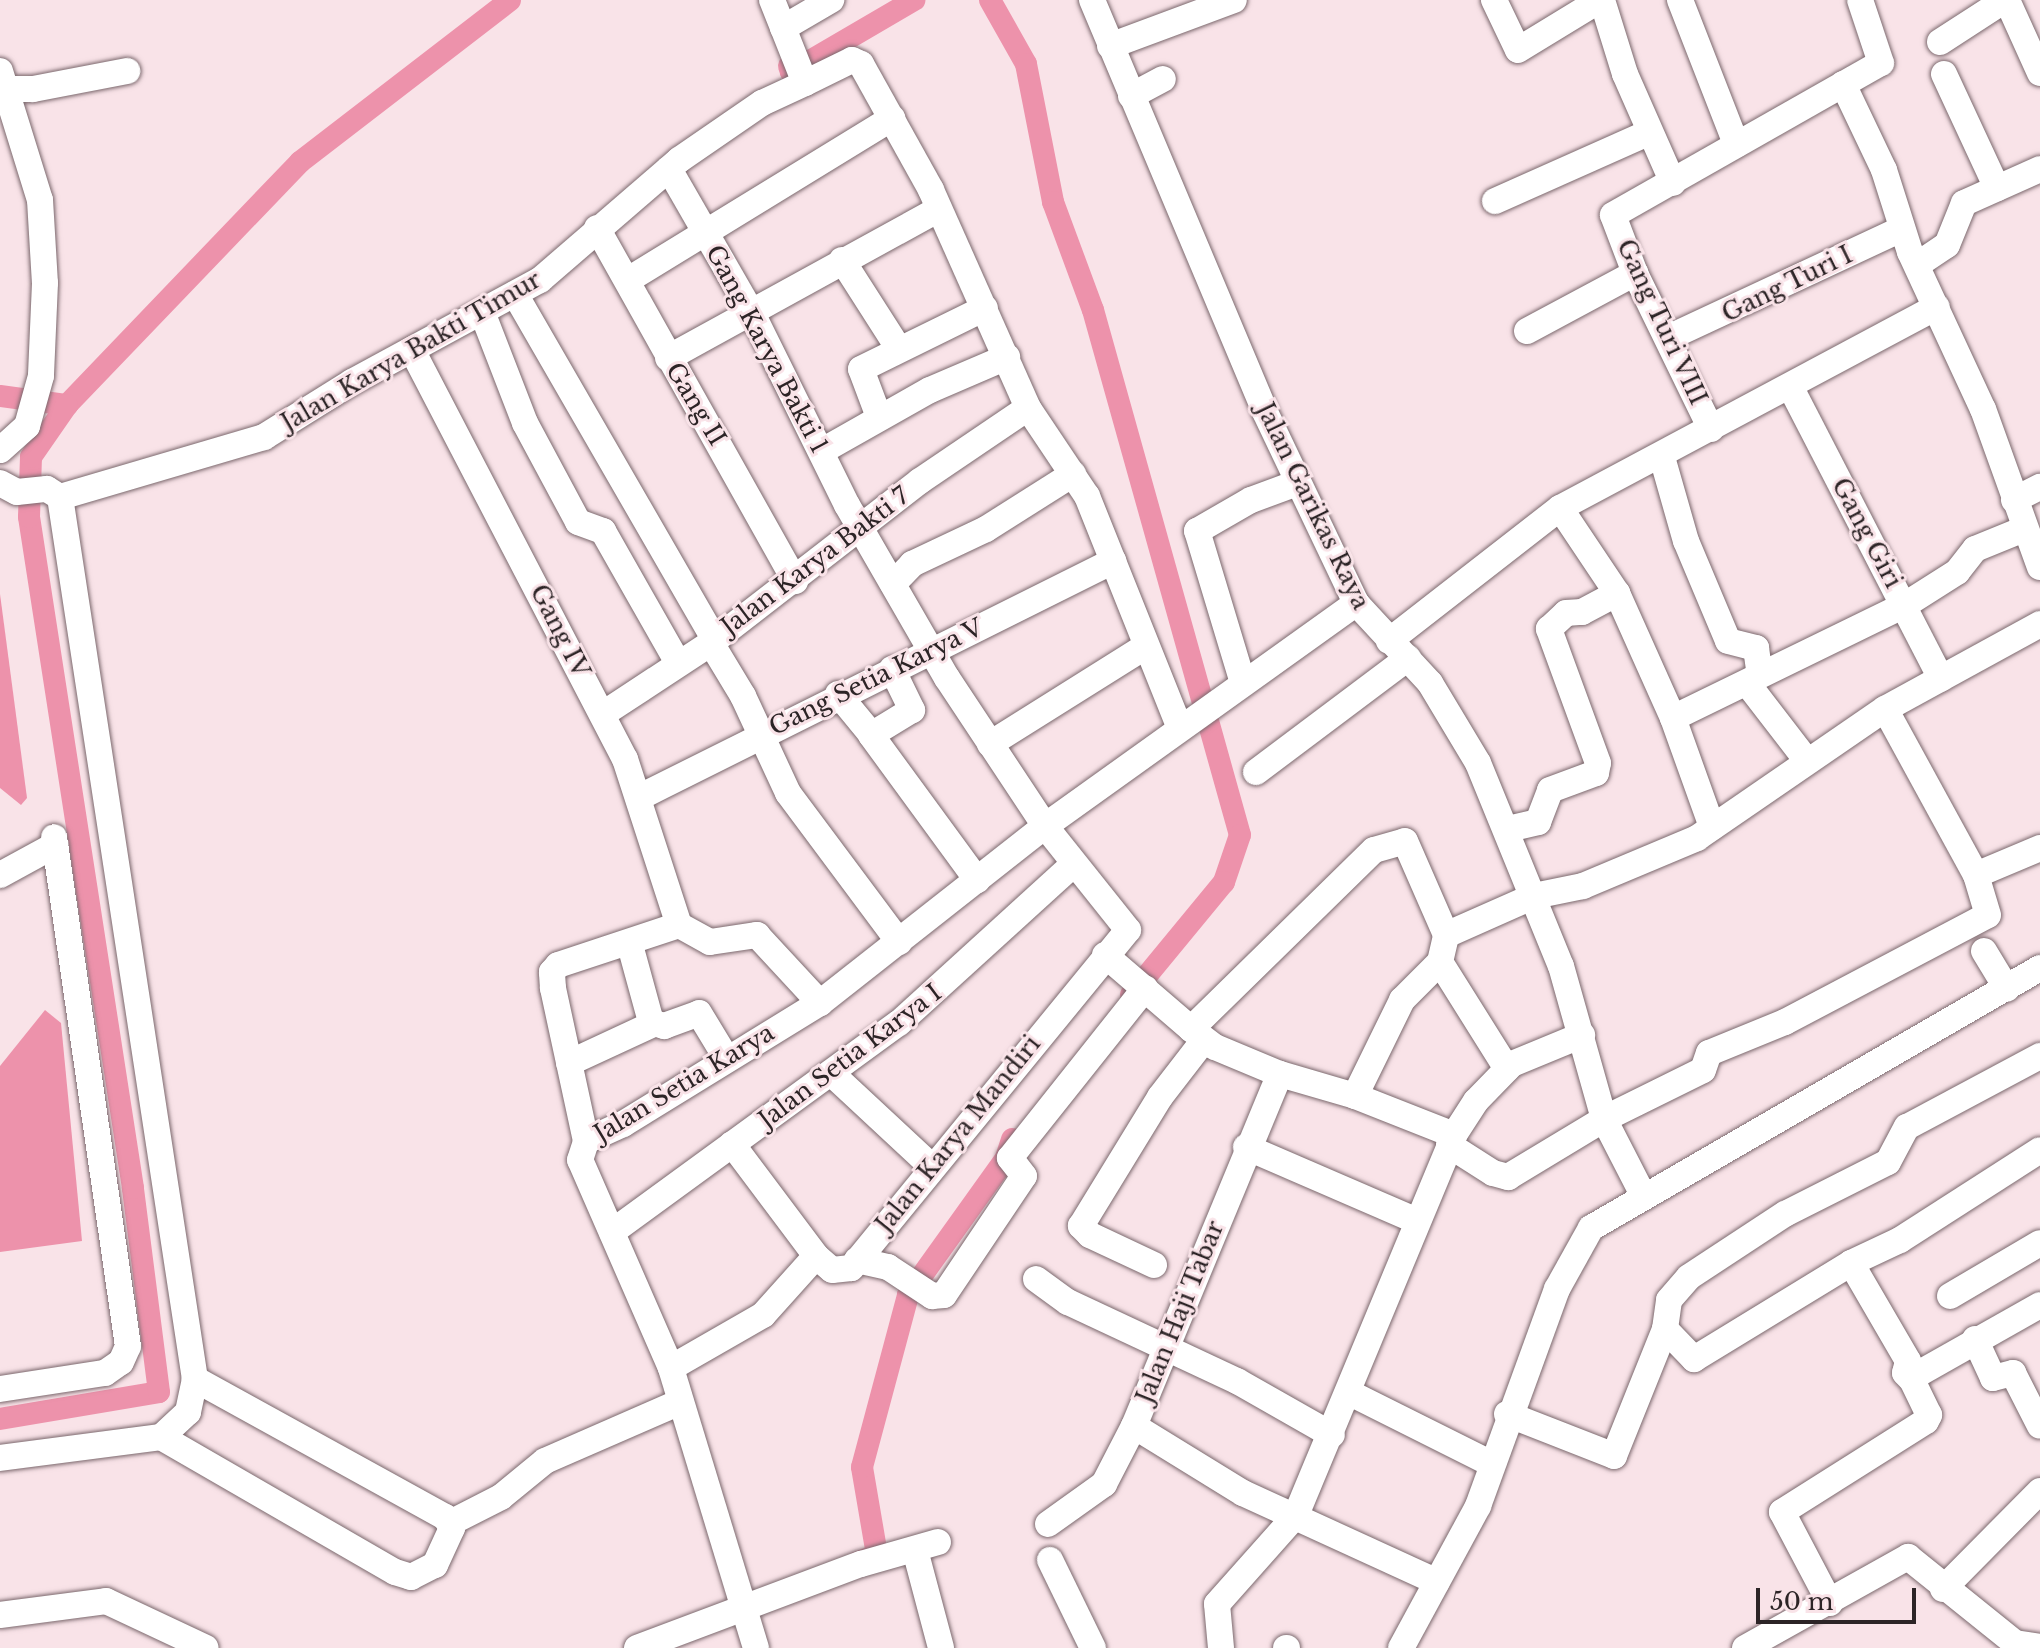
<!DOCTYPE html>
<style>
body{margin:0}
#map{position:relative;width:2040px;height:1648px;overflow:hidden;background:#f9e3e8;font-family:"Libre Baskerville",serif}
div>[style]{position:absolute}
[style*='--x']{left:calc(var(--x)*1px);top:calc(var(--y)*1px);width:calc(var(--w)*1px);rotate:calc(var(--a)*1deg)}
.water>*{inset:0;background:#ed92ab}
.canal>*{height:22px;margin:-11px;padding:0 11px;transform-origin:11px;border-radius:11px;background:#ed92ab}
.roads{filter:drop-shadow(0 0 2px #7b686d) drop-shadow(0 0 2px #7b686d)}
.street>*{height:26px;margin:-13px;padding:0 13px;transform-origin:13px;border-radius:13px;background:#fff}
span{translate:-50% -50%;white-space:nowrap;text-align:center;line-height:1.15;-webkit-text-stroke:6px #f9e3e8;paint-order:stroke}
.street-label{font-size:24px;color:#2c2426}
.scale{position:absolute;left:1756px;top:1588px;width:160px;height:36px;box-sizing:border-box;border:4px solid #2c2426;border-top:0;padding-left:10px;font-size:24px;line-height:28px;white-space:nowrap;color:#2c2426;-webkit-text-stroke:6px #f9e3e8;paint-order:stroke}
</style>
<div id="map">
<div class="water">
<i style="clip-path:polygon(0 594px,27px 798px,21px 805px,0 788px)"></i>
<i style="clip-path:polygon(45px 1010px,61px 1023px,82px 1241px,0 1252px,0 1066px)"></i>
</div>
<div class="canal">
<i style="--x:990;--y:0;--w:73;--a:60.6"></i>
<i style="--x:1026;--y:64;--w:141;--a:78.9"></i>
<i style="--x:1053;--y:202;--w:115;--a:69.7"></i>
<i style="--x:1093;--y:310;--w:545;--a:74.36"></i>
<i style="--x:1240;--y:835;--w:50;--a:108.8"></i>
<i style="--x:1224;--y:882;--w:146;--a:129.5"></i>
<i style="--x:789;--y:66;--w:6;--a:72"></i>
<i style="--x:791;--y:72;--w:143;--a:-30.3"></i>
<i style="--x:0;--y:396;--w:68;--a:7.7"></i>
<i style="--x:67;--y:405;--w:337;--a:-46.2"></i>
<i style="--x:300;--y:162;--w:265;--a:-37.6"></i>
<i style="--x:0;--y:1419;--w:161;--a:-9.6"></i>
<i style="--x:159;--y:1392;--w:206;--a:-97.3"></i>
<i style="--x:133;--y:1188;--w:679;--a:-98.81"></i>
<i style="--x:29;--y:517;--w:60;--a:-88.1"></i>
<i style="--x:31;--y:457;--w:63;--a:-55.3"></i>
<i style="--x:856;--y:1563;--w:22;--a:-21"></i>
<i style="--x:877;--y:1555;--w:89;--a:-99.7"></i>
<i style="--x:862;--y:1467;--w:178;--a:-75"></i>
<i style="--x:908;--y:1295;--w:168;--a:-54.4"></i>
<i style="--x:1006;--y:1158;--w:20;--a:-72"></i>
</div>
<div class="roads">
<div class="street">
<i style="--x:1092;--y:0;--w:447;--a:67.2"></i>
<i style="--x:1265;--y:412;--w:212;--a:64.5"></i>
<i style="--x:1356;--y:603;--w:109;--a:47.2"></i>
<i style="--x:1430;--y:683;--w:93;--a:59"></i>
<i style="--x:1478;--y:763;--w:219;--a:67.8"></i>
<i style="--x:1561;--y:966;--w:159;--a:74.3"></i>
<i style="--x:1604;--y:1119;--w:85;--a:62.8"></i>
<i style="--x:1494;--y:0;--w:55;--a:64.4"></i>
<i style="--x:1518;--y:50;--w:96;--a:-31.4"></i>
<i style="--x:1602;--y:0;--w:77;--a:72.7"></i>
<i style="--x:1625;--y:74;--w:119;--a:66.2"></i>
<i style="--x:1680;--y:0;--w:155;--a:68.7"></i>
<i style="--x:2007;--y:0;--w:80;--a:65.7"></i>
<i style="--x:783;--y:28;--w:56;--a:-30.3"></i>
<i style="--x:1940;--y:42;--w:77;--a:-32.9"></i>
<i style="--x:1110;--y:46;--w:132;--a:-20.4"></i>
<i style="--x:0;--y:71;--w:135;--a:72.8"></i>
<i style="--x:40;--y:200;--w:83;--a:86.6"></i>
<i style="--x:45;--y:283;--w:93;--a:92.5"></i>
<i style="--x:41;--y:376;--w:52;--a:105.6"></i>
<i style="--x:27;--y:426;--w:36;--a:138"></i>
<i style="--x:1944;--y:74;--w:126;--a:65.1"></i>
<i style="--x:805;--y:83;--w:52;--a:-26.1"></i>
<i style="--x:852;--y:60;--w:10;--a:24"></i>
<i style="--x:861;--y:64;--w:144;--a:60.9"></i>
<i style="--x:931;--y:190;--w:239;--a:66"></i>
<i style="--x:1028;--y:408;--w:106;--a:56.2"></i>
<i style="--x:1087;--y:496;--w:248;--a:68.2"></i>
<i style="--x:1843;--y:84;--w:95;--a:64.5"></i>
<i style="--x:1884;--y:170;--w:86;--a:72.4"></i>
<i style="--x:1910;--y:252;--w:173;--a:65.1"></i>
<i style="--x:1983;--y:409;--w:168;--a:70.2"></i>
<i style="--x:0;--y:89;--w:33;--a:0"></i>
<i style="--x:33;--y:89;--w:96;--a:-10.8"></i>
<i style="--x:1131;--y:96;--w:36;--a:-28"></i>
<i style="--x:669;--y:169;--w:168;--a:60.1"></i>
<i style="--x:753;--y:315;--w:212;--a:63.7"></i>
<i style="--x:847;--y:505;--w:200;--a:60"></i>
<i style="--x:947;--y:678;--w:178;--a:56.5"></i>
<i style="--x:1045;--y:826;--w:133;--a:51.4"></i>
<i style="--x:1128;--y:930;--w:437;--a:129.3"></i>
<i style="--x:851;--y:1268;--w:19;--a:174"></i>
<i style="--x:832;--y:1270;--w:21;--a:-139"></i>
<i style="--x:816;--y:1256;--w:79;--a:131.9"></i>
<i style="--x:763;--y:1315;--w:106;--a:150.1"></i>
<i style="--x:1495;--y:201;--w:167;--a:-24"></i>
<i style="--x:597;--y:228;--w:405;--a:60.7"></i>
<i style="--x:842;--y:260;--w:106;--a:57.4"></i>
<i style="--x:1917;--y:265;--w:36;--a:-34"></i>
<i style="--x:1947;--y:245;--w:45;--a:-68"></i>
<i style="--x:1964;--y:203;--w:83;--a:-24.1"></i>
<i style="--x:628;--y:280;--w:310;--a:-31.5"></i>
<i style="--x:515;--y:294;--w:397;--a:60"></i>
<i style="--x:482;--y:312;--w:119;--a:68.8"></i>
<i style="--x:525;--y:423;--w:112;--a:61.8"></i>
<i style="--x:578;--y:522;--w:27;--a:20"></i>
<i style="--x:603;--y:531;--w:152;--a:60.4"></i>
<i style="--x:1527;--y:331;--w:123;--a:-28.2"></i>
<i style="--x:1670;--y:337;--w:256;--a:-25"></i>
<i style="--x:412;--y:350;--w:461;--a:62.5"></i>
<i style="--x:625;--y:759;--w:175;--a:72"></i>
<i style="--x:668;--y:358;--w:309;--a:-28.8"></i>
<i style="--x:1791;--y:388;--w:327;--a:62.7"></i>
<i style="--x:879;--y:417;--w:51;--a:-110.6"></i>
<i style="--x:861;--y:369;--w:138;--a:-26.2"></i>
<i style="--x:1711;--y:429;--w:174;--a:-116"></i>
<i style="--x:1635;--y:273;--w:62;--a:-110.8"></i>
<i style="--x:1613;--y:215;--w:308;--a:-29.6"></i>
<i style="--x:1881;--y:63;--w:66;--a:-108.4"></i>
<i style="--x:822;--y:451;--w:124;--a:-29.5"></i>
<i style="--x:930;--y:390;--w:84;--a:-23.2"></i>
<i style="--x:1662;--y:457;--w:87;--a:74.1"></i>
<i style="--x:1686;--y:541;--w:108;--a:67.2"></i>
<i style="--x:1728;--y:641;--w:29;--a:14"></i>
<i style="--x:1756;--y:648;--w:27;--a:82"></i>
<i style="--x:0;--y:483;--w:19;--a:28"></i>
<i style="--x:17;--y:492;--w:30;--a:-6"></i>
<i style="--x:47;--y:489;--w:15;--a:32"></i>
<i style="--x:60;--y:497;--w:892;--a:81.3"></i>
<i style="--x:195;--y:1379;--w:34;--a:102"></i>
<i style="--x:188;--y:1412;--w:37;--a:137"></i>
<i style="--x:161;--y:1437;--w:162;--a:172.6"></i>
<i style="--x:60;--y:497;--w:213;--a:-16.4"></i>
<i style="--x:264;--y:437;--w:104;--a:-32"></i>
<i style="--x:352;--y:382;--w:214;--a:-28.5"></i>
<i style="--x:540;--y:280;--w:184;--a:-40.8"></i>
<i style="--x:679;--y:160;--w:101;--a:-34.5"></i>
<i style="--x:762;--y:103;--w:47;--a:-24.9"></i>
<i style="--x:805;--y:83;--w:89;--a:-111.7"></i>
<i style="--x:2014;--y:500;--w:29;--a:-27"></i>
<i style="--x:1560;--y:508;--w:102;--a:56.2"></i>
<i style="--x:1617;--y:593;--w:137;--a:65.9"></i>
<i style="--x:1673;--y:718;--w:116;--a:70.3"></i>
<i style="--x:893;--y:584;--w:28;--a:-46"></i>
<i style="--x:912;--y:564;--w:82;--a:-25.3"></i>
<i style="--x:986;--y:529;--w:103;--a:-32.3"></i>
<i style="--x:1389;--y:641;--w:217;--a:-37.9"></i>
<i style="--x:1560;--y:508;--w:427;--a:-28.1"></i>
<i style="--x:711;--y:643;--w:62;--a:58.9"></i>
<i style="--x:743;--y:696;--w:107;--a:65.1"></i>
<i style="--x:788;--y:793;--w:186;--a:53.3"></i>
<i style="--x:892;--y:669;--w:46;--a:64"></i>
<i style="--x:912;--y:710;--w:48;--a:148.6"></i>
<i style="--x:871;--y:735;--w:180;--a:53.8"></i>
<i style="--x:1243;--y:683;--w:159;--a:-106.8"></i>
<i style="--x:1197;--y:531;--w:62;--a:-29.9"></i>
<i style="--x:1251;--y:500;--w:49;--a:-20.3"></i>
<i style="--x:1747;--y:683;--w:98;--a:52.4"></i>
<i style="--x:838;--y:694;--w:52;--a:50.5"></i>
<i style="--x:603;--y:714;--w:129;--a:-33.3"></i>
<i style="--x:711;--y:643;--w:264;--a:-37.8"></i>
<i style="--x:920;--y:481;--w:130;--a:-34.1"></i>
<i style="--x:1673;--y:718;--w:258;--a:-26"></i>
<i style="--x:1905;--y:605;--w:62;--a:-32.4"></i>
<i style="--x:1957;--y:572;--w:29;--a:-52"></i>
<i style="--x:1975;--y:549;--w:53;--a:-22.2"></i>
<i style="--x:990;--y:744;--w:184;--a:-32.1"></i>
<i style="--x:1256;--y:772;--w:190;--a:-36.9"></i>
<i style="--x:640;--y:797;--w:529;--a:-26.52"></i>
<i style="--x:1508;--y:829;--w:31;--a:-13"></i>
<i style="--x:1538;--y:822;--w:34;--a:-69"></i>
<i style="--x:1550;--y:790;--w:49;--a:-20.3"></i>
<i style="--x:1596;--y:773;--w:10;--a:-79"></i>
<i style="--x:1598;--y:763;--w:143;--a:-110.1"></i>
<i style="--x:1549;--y:629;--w:23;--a:-43"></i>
<i style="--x:1566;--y:613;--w:16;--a:-4"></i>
<i style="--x:1582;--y:612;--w:40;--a:-28"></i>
<i style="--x:0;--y:875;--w:63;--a:-28.6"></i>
<i style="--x:1976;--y:875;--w:69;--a:-22.9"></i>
<i style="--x:630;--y:945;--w:80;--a:74.7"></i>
<i style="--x:651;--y:1022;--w:14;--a:17"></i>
<i style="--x:664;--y:1026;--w:37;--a:-20"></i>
<i style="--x:699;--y:1013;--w:54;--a:58.7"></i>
<i style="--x:1984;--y:951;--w:44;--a:58.8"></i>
<i style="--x:1105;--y:955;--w:113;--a:40.7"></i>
<i style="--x:1191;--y:1029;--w:256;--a:-44.4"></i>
<i style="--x:1374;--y:850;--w:32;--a:-16"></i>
<i style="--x:1405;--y:841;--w:103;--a:66.4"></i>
<i style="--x:1446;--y:935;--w:96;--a:-23.9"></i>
<i style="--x:1534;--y:896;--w:50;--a:-11.5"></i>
<i style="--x:1583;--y:886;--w:124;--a:-22.8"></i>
<i style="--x:1697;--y:838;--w:228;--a:-34.5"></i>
<i style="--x:1885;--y:709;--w:177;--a:-28.7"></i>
<i style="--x:1440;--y:962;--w:126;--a:57.9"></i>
<i style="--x:1191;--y:1029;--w:30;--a:37"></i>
<i style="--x:1215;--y:1047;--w:70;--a:22.6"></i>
<i style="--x:1280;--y:1074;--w:78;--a:16.3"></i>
<i style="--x:1355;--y:1096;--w:106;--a:21.5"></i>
<i style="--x:569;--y:1063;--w:93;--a:-24.9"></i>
<i style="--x:831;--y:1073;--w:138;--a:42.9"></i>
<i style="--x:1355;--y:1096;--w:107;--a:-63.9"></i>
<i style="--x:1402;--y:1000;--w:54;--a:-45"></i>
<i style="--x:1440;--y:962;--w:28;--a:-77"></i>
<i style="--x:586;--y:1141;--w:157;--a:-102.2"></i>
<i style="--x:553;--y:988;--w:16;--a:-94"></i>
<i style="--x:552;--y:972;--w:9;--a:-49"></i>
<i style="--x:558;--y:965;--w:127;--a:-18.3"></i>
<i style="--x:679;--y:925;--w:35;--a:29"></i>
<i style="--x:710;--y:942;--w:48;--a:-8.5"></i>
<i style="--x:757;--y:935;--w:93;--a:47.2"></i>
<i style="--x:732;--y:1144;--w:140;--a:53.1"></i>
<i style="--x:1449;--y:1145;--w:52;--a:32.5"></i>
<i style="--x:1493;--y:1173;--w:16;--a:15"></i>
<i style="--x:1508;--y:1177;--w:112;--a:-31.1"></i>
<i style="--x:1604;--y:1119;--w:110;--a:-26.3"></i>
<i style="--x:1703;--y:1070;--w:18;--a:-71"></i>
<i style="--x:1709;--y:1053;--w:82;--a:-22.2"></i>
<i style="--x:1785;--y:1022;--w:229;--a:-27.8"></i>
<i style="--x:1988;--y:915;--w:42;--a:-106.7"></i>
<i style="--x:1976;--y:875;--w:189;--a:-118.7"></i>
<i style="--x:1246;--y:1147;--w:186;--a:23.4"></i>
<i style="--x:612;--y:1232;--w:355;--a:-36.1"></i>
<i style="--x:899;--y:1023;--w:236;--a:-42.3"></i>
<i style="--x:857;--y:1260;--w:32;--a:13"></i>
<i style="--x:888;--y:1267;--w:53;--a:33.4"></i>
<i style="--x:932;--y:1296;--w:12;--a:-5"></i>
<i style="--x:944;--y:1295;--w:143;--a:-56.1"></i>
<i style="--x:1024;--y:1176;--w:23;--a:-128"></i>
<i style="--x:1010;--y:1158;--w:217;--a:-51.5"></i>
<i style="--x:1851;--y:1263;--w:113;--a:59.8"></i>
<i style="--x:1908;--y:1361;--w:12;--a:104"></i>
<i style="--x:1905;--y:1373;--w:7;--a:45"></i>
<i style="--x:1154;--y:1265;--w:71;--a:-154.9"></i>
<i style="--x:1090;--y:1235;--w:13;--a:-135"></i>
<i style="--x:1081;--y:1226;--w:151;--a:-58.5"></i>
<i style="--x:1160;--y:1097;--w:72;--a:-52.3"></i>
<i style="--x:1036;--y:1279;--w:39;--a:36"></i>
<i style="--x:1068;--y:1302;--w:187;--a:25.1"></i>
<i style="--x:1237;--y:1381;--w:109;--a:29.6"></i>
<i style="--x:1950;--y:1296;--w:104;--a:-30.5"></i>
<i style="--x:1665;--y:1329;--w:42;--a:46"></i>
<i style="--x:1694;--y:1359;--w:184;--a:-31.4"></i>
<i style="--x:1851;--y:1263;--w:54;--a:-25.1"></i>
<i style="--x:1900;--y:1240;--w:166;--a:-32.7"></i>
<i style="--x:1975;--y:1339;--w:43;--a:65.2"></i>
<i style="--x:1993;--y:1378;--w:21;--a:-14"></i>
<i style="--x:2013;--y:1373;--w:59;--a:63"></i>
<i style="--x:0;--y:1389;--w:106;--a:-8.7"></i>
<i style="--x:105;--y:1373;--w:19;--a:-35"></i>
<i style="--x:121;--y:1362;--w:17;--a:-66"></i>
<i style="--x:128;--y:1346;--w:514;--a:-98.27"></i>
<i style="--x:1350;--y:1393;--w:159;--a:26.6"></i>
<i style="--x:1507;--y:1414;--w:115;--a:21.4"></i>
<i style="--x:1614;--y:1456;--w:137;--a:-68.1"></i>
<i style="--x:1665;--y:1329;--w:29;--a:-82"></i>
<i style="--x:1669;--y:1300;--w:30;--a:-49"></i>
<i style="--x:1689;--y:1277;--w:115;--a:-33.3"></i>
<i style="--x:1785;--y:1214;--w:115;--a:-26.8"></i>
<i style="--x:1888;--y:1162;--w:40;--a:-62"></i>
<i style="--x:1907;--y:1127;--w:151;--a:-28.1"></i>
<i style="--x:1134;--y:1426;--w:128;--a:31.6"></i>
<i style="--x:1243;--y:1493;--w:213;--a:24.6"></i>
<i style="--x:161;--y:1437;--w:270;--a:30"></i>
<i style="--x:395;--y:1572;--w:17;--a:17"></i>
<i style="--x:411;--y:1577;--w:27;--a:-27"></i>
<i style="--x:435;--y:1565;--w:41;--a:-65.3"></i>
<i style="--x:452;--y:1528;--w:13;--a:-122"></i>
<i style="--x:445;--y:1517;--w:286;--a:-151.1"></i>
<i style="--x:450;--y:1523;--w:57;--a:-27"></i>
<i style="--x:501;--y:1497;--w:57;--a:-39.3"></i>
<i style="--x:545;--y:1461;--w:145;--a:-23.6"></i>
<i style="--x:1048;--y:1524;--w:69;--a:-35.5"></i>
<i style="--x:1104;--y:1484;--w:65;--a:-62.7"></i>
<i style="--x:1134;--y:1426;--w:381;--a:-67.5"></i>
<i style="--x:915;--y:1550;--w:101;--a:75.1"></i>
<i style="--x:1050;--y:1560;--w:98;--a:64"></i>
<i style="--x:1943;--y:1589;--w:138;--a:-45.3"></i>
<i style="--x:1830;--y:1603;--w:103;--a:-117.8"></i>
<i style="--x:1782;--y:1512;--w:170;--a:-32.3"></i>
<i style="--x:1926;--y:1421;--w:7;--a:-63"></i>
<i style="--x:1929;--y:1415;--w:41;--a:-115.9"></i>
<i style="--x:1911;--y:1378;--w:148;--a:-29.5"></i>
<i style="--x:0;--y:1615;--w:107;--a:-7.5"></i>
<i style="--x:106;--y:1601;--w:110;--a:25.2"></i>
<i style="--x:637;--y:1648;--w:239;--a:-20.6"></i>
<i style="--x:861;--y:1564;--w:80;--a:-15.9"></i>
<i style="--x:756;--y:1648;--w:293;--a:-106.9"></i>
<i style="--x:671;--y:1368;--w:227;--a:-113.6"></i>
<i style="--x:580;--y:1160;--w:20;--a:-72"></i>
<i style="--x:586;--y:1141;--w:41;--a:-24.7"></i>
<i style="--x:623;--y:1124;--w:231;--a:-31.6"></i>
<i style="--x:820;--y:1003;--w:286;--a:-38.2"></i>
<i style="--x:1045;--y:826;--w:383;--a:-35.6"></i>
<i style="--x:1221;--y:1648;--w:44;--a:-95.2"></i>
<i style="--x:1217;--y:1604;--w:119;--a:-48.4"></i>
<i style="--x:1296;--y:1515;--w:412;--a:-67.4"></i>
<i style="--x:1454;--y:1135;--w:40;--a:-57.1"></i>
<i style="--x:1476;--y:1101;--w:52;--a:-45.8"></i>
<i style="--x:1512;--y:1064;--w:76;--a:-22.5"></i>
<i style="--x:1286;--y:1648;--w:1;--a:0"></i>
<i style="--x:1401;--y:1648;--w:162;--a:-61.5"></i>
<i style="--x:1478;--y:1506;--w:231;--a:-70"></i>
<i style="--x:1557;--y:1289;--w:70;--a:-60.9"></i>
<i style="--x:1591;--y:1228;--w:519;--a:-30.07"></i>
<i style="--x:1745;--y:1648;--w:187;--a:-29.2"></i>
<i style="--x:1908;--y:1557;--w:137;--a:38.8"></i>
<i style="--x:2015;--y:1643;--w:25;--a:9"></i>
</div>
</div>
<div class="street-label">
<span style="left:1787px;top:284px;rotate:-26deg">Gang Turi I</span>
<span style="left:1662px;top:322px;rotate:65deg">Gang Turi VIII</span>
<span style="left:767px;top:349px;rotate:62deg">Gang Karya Bakti 1</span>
<span style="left:411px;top:351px;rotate:-30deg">Jalan Karya Bakti Timur</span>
<span style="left:696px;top:404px;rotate:59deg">Gang II</span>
<span style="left:1313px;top:506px;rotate:64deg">Jalan Garikas Raya</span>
<span style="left:1867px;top:533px;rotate:62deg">Gang Giri</span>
<span style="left:815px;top:561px;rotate:-37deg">Jalan Karya Bakti 7</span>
<span style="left:560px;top:631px;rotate:63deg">Gang IV</span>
<span style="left:876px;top:677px;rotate:-26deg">Gang Setia Karya V</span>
<span style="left:850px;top:1056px;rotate:-37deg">Jalan Setia Karya I</span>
<span style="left:684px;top:1083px;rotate:-31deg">Jalan Setia Karya</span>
<span style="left:958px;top:1134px;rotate:-51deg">Jalan Karya Mandiri</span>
<span style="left:1180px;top:1312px;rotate:-68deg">Jalan Haji Tabar</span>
</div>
<div class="scale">50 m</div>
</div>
